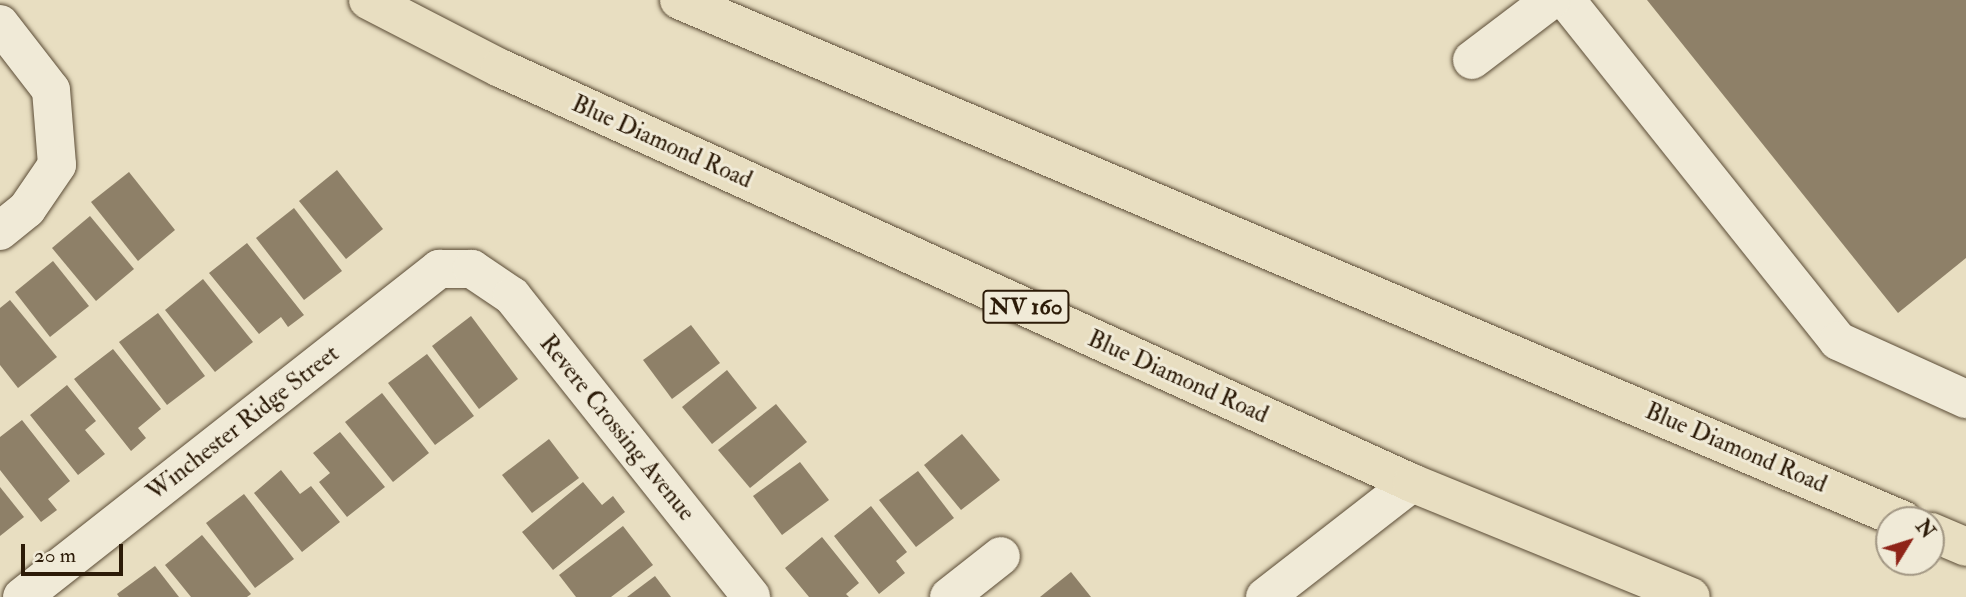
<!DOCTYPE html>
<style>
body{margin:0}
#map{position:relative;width:1966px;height:597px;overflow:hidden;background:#e8dec1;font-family:"IM FELL Double Pica",serif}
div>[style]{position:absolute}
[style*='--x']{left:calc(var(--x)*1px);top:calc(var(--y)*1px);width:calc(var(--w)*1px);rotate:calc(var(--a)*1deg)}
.building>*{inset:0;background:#8e8068}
.roads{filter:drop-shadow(0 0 2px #5b4c36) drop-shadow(0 0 2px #5b4c36)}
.minor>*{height:38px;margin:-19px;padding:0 19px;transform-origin:19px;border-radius:19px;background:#f0ead7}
.highway>*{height:38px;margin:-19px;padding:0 19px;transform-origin:19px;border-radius:19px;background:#e8dec1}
span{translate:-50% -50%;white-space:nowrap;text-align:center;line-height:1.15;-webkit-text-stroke:6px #f0ead7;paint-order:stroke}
.shield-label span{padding:2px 5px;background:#f0ead7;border:2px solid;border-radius:5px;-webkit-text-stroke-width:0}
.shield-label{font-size:23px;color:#2c1b08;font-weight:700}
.street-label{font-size:24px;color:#2c1b08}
.north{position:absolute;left:1875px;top:506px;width:70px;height:70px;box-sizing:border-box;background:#f0ead7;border:2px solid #a29784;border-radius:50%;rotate:52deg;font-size:19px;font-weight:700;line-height:28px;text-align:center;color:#2c1b08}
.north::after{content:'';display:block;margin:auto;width:24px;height:32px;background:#8f2418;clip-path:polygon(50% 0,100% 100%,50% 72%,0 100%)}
.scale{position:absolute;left:21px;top:544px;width:102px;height:32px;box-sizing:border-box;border:4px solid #2c1b08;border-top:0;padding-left:9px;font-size:21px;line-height:24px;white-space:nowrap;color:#2c1b08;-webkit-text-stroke:5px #f0ead7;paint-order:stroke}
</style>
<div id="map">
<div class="building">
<i style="clip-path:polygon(1647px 0,1966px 0,1966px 258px,1898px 313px)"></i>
<i style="clip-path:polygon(337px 170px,383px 229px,346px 259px,299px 201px)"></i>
<i style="clip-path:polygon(129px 172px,175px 230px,138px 261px,91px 202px)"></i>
<i style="clip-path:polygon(294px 208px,342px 271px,304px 300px,256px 238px)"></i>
<i style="clip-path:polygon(90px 216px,134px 269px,96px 301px,52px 248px)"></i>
<i style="clip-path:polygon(247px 243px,304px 315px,288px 327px,281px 317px,259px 334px,209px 273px)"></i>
<i style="clip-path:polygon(53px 261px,89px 306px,50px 337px,15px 292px)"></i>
<i style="clip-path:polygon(203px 279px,253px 342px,215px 372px,165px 310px)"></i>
<i style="clip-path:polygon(10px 300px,57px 357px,18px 388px,0 365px,0 308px)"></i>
<i style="clip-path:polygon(158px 313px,205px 376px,167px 405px,119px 342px)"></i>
<i style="clip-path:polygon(471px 316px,518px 379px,479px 409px,432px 346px)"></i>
<i style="clip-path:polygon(691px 325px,720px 363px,672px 399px,643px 360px)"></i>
<i style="clip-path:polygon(113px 349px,161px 409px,138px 428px,146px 438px,131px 451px,74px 379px)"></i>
<i style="clip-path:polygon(427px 354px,474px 416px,435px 445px,388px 383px)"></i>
<i style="clip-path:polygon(727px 370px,757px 408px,712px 444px,682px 407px)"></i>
<i style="clip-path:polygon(67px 385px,96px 421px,85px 430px,105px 454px,78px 475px,30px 415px)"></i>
<i style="clip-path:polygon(382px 393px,429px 453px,393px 482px,345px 422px)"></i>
<i style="clip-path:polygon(776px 404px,807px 442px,750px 488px,718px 450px)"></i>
<i style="clip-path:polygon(22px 420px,70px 481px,48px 499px,57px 510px,41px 522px,0 470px,0 437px)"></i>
<i style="clip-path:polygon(340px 432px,385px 487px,347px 517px,319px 482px,330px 473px,313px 453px)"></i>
<i style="clip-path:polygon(962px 434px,1000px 480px,961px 510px,924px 465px)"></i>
<i style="clip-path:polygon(549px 439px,579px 478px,532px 513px,502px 475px)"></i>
<i style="clip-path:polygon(800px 462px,829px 500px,782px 535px,753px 496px)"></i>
<i style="clip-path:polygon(281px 470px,300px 494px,311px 486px,340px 522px,302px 552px,254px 493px)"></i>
<i style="clip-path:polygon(918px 471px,954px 518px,916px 547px,879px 500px)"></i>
<i style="clip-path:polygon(583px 482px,602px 505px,613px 496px,625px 512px,553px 570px,522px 532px)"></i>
<i style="clip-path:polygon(0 487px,24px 517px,0 536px)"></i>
<i style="clip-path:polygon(244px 494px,294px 559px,255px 588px,206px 523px)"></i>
<i style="clip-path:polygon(871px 506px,907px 552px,896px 561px,905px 573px,879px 594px,834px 536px)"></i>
<i style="clip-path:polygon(623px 526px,653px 565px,611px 597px,576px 597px,559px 575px)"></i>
<i style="clip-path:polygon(202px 535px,251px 594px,247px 597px,191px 597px,165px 565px)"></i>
<i style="clip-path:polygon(822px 537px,859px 583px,846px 594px,849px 597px,809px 597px,785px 568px)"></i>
<i style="clip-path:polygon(155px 566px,179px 597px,119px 597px,117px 594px)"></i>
<i style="clip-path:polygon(1071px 572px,1091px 597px,1040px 597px)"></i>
<i style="clip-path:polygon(655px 576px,671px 597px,627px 597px)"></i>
</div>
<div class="roads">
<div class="minor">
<i style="--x:1566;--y:0;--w:436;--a:51.4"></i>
<i style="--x:1838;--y:341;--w:141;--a:24.4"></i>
<i style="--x:0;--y:24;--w:83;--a:52.3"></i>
<i style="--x:51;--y:90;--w:75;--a:85.4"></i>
<i style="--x:57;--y:165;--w:53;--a:124.3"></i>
<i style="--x:27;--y:209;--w:35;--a:141"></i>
<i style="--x:1472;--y:60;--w:99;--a:-37.2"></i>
<i style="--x:22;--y:597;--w:531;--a:-38.19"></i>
<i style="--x:439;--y:269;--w:33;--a:0"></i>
<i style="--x:472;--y:269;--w:48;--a:34"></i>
<i style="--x:512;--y:296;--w:384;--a:51.5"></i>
<i style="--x:949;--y:597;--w:66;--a:-38.3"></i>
<i style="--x:1265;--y:597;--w:186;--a:-37.8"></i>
</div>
<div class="highway">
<i style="--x:368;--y:0;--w:148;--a:27.3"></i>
<i style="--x:500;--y:68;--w:1002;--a:24.47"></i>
<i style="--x:1412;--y:483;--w:301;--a:22.2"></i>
<i style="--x:679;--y:0;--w:1330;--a:23.02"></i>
<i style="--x:1931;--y:532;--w:38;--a:23"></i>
</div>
</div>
<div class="shield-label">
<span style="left:1026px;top:307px">NV 160</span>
</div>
<div class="street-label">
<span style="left:662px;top:142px;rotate:24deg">Blue Diamond Road</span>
<span style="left:1178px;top:377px;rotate:24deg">Blue Diamond Road</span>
<span style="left:243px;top:423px;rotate:-38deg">Winchester Ridge Street</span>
<span style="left:617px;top:428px;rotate:51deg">Revere Crossing Avenue</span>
<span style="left:1736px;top:448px;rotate:23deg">Blue Diamond Road</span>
</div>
<div class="north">N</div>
<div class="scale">20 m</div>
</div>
